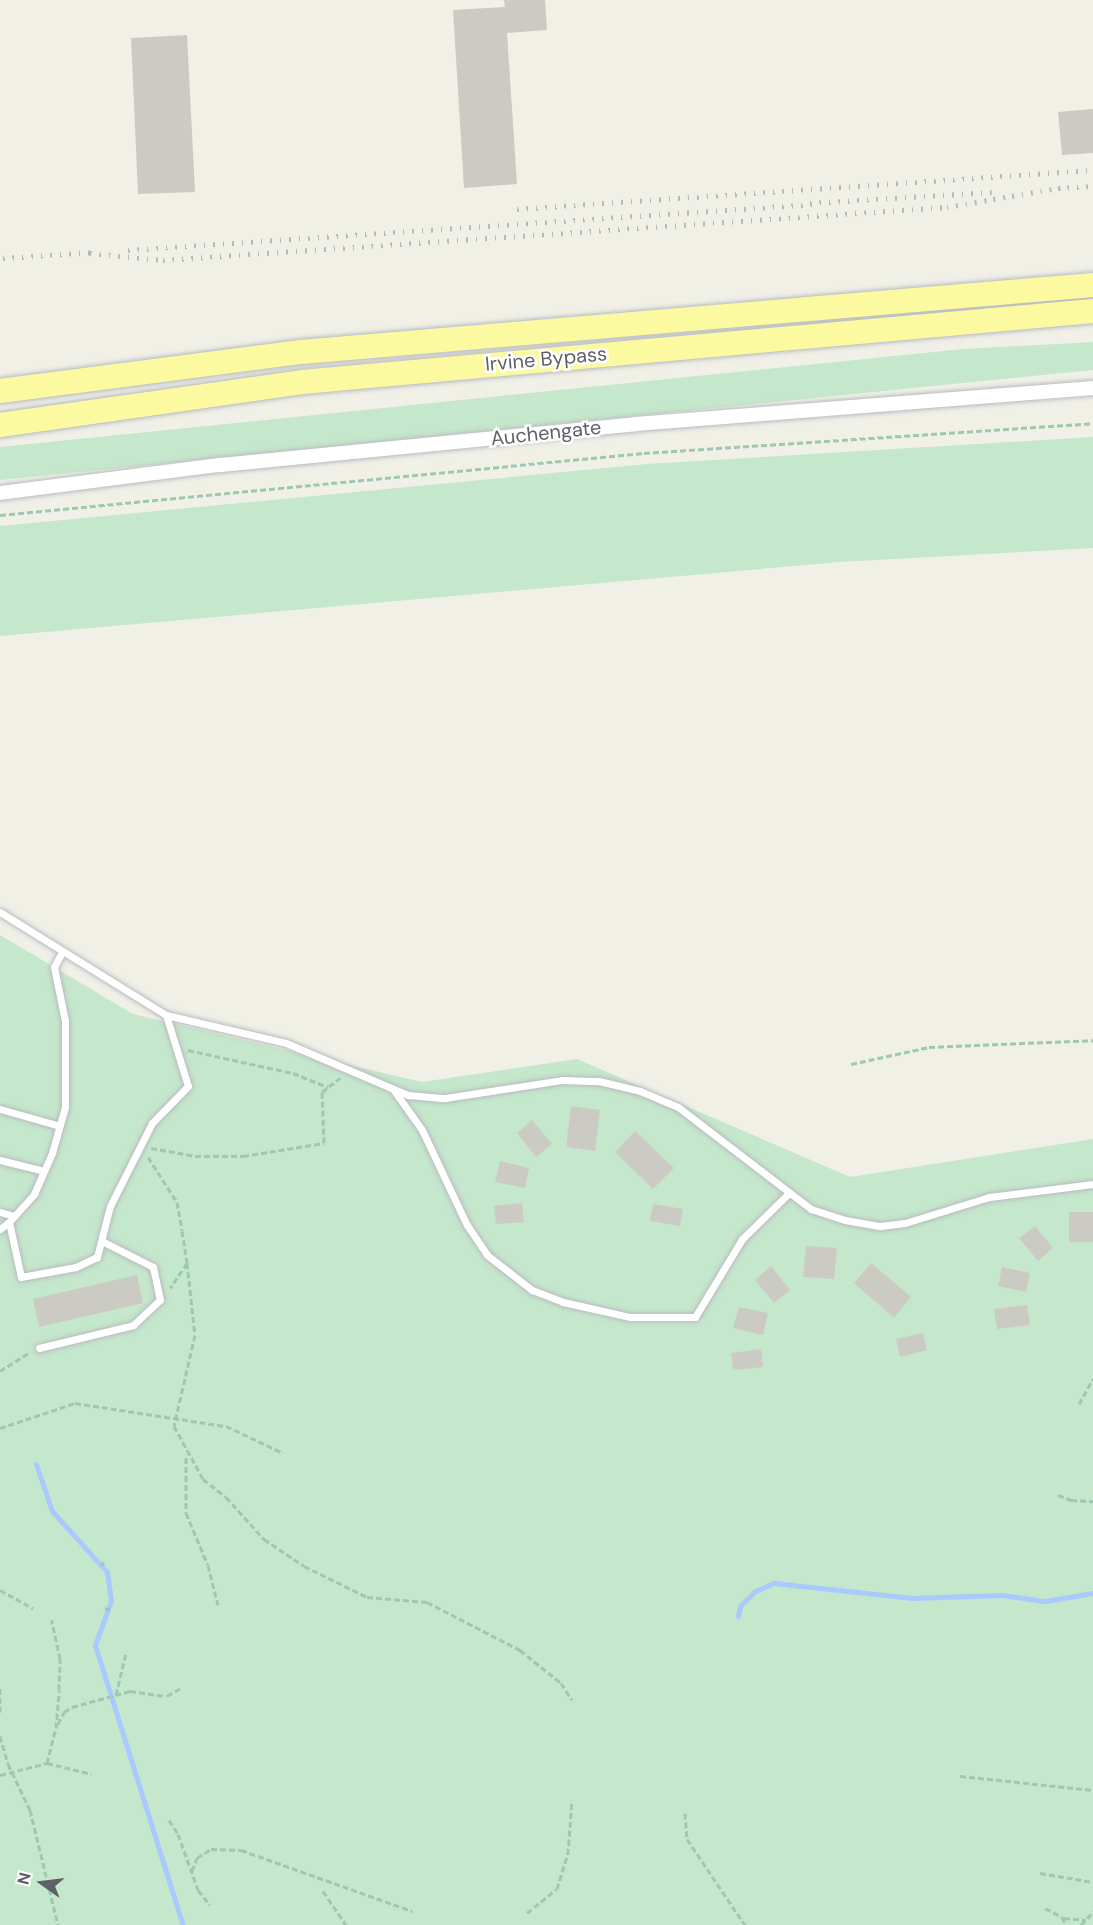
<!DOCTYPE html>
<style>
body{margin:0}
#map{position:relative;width:1093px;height:1925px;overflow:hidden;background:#f0f0e7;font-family:"DM Sans",sans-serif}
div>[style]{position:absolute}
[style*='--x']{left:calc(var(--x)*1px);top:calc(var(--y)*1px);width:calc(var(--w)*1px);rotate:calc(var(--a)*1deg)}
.green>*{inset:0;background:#c5e7cb}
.stream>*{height:5px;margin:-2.5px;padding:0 2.5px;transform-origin:2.5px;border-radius:2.5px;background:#aac9fe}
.building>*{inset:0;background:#cccbc3}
.path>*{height:3px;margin-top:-1.5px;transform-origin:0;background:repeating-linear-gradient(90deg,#9ec8b2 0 6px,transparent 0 9px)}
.roads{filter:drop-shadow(0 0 2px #b9bbc0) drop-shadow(0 0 2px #b9bbc0)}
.service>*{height:7px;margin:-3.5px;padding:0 3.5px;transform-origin:3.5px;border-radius:3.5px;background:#fff}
.minor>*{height:14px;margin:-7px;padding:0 7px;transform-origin:7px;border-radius:7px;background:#fff}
.trunk>*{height:24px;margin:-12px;padding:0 12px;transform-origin:12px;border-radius:12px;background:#fcfaa1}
.rail>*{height:4.5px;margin-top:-2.25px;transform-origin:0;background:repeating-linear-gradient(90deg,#b7b8b8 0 1.5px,transparent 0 9.5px)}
span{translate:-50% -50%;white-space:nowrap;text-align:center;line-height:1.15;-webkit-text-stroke:5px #fff;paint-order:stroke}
.street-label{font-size:20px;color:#5f6167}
.north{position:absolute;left:12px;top:1853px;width:60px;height:60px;-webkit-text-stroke:4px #fff;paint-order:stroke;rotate:284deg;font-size:16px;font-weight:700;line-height:24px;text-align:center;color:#5f6167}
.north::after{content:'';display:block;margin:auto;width:21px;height:27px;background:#5f6167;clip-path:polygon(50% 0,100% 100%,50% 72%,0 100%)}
</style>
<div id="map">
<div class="green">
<i style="clip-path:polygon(1093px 342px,1093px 370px,0 480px,0 447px,963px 349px)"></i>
<i style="clip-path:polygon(1093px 437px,1093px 548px,840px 562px,0 636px,0 526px,647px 464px)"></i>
<i style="clip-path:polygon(0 935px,133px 1014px,422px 1082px,577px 1059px,850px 1177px,1093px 1139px,1093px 1925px,0 1925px)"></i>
</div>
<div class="stream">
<i style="--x:36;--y:1464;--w:50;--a:71.2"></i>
<i style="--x:52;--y:1511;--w:82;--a:48"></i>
<i style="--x:107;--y:1572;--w:29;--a:82"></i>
<i style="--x:111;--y:1601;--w:47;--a:110"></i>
<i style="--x:95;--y:1645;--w:294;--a:72.6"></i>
<i style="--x:738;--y:1616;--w:10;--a:-79"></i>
<i style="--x:740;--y:1606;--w:21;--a:-45"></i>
<i style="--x:755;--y:1591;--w:21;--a:-23"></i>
<i style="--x:774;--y:1583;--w:139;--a:6.2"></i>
<i style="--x:912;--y:1598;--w:90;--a:-1.9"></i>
<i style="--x:1002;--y:1595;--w:43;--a:7.9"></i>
<i style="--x:1045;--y:1601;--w:49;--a:-9.5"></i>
</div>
<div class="building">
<i style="clip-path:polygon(504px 0,545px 0,547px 30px,507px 33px,517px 184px,464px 188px,453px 10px,505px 7px)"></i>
<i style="clip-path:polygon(187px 35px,195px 192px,138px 194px,131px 38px)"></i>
<i style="clip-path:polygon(1093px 109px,1093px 153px,1062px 155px,1058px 112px)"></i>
<i style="clip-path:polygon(571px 1106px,600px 1110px,595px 1151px,566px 1147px)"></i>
<i style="clip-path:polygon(532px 1120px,552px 1144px,536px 1157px,517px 1133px)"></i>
<i style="clip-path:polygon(635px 1131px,674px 1168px,653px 1189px,615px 1152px)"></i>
<i style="clip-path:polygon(500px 1161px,529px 1168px,525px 1188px,495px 1182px)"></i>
<i style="clip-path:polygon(522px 1203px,524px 1222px,496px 1224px,494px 1206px)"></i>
<i style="clip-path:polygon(653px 1204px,683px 1209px,680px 1226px,650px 1221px)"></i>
<i style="clip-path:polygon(1069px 1212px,1093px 1212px,1093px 1242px,1069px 1242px)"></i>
<i style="clip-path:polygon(1035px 1226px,1053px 1248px,1038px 1261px,1019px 1238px)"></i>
<i style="clip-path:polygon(806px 1246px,837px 1248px,834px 1279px,803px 1277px)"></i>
<i style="clip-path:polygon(871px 1263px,911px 1297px,894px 1318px,854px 1283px)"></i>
<i style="clip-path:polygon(771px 1266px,790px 1290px,774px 1303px,755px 1280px)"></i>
<i style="clip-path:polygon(1002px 1267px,1030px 1273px,1026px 1292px,998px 1286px)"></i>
<i style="clip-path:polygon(137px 1275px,143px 1303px,39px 1327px,33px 1299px)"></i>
<i style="clip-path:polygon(1027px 1305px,1030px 1325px,997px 1329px,994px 1309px)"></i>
<i style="clip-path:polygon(739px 1307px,768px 1313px,763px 1335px,733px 1328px)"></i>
<i style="clip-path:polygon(923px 1333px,927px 1350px,900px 1357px,896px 1339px)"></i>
<i style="clip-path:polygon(761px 1349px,763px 1367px,733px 1370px,731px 1353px)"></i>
</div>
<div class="path">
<i style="--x:0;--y:515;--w:647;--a:-5.5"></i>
<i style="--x:644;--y:453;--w:450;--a:-3.8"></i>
<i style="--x:188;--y:1050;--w:107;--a:12.4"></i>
<i style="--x:293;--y:1073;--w:38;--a:22"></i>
<i style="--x:851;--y:1064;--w:80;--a:-12.3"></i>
<i style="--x:929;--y:1047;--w:164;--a:-2.4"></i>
<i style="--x:151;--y:1148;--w:45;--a:10.3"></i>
<i style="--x:195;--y:1156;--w:48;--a:0"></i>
<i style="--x:243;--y:1156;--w:82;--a:-9.1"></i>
<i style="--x:324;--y:1143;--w:51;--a:-92.2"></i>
<i style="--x:322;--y:1092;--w:23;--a:-38"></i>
<i style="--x:148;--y:1157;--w:54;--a:57.2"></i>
<i style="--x:177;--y:1202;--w:29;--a:80"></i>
<i style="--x:182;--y:1231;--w:32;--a:81"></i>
<i style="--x:187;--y:1263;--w:30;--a:124"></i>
<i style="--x:187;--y:1263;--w:72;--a:83.7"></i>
<i style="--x:195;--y:1335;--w:93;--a:103"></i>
<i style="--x:174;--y:1426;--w:60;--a:61.3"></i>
<i style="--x:203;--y:1479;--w:29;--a:38"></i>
<i style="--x:226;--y:1497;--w:57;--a:47.9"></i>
<i style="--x:264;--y:1539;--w:48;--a:34"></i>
<i style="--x:304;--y:1566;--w:70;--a:26.2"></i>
<i style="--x:367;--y:1597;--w:60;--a:4.8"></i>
<i style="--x:427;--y:1602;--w:105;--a:27.3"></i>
<i style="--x:520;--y:1650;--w:53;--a:38.8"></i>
<i style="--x:561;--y:1683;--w:20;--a:57"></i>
<i style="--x:0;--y:1371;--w:34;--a:-32"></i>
<i style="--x:1079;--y:1404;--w:29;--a:-61"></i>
<i style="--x:0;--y:1428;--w:79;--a:-18.4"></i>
<i style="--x:75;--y:1403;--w:153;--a:8.7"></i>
<i style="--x:226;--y:1426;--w:63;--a:25.3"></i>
<i style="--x:186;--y:1457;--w:56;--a:90"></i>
<i style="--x:186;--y:1513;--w:56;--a:67.1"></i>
<i style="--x:208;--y:1565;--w:41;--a:76"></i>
<i style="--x:1058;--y:1495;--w:14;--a:21"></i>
<i style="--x:1071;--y:1500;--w:22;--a:3"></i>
<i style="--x:101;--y:1565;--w:4;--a:-45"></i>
<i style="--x:0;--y:1590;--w:38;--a:29"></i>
<i style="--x:105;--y:1608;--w:5;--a:22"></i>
<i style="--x:0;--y:1688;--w:24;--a:90"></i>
<i style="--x:116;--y:1695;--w:43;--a:-76.6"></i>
<i style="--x:58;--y:1724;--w:13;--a:-63"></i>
<i style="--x:64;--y:1712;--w:9;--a:-32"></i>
<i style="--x:72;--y:1707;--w:60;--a:-15.4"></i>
<i style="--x:130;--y:1691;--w:37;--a:8"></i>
<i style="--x:167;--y:1696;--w:16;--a:-30"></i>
<i style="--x:0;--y:1736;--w:29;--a:74"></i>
<i style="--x:8;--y:1764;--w:51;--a:64.4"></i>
<i style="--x:30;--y:1810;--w:118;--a:76.3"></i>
<i style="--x:47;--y:1763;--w:36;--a:-76"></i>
<i style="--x:56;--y:1728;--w:38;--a:-85"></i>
<i style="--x:59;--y:1690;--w:31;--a:-88"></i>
<i style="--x:60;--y:1659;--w:40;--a:-102"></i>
<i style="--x:0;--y:1775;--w:49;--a:-14.3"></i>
<i style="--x:47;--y:1763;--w:46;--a:13.7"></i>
<i style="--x:960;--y:1776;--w:134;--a:6"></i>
<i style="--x:685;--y:1813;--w:26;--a:86"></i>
<i style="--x:687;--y:1839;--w:104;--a:56"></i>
<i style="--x:169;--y:1820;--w:17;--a:57"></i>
<i style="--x:178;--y:1834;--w:59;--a:70.3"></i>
<i style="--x:198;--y:1890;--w:19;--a:51"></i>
<i style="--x:192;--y:1871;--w:14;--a:-69"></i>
<i style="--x:197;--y:1858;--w:17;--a:-33"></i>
<i style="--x:211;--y:1849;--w:30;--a:2"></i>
<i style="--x:241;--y:1850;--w:182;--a:19.6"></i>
<i style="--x:1040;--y:1873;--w:54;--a:9.6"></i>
<i style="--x:323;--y:1891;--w:41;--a:55.9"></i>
<i style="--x:1045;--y:1908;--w:19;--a:28"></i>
<i style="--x:1062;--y:1917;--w:9;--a:63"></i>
<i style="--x:527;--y:1913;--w:38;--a:-39"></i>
<i style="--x:557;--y:1889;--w:37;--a:-73"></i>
<i style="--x:568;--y:1854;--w:54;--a:-85.8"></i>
<i style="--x:1064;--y:1918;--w:22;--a:5"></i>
<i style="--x:1081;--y:1925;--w:18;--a:-47"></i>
</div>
<div class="roads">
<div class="service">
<i style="--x:0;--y:912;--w:195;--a:31.8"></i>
<i style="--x:166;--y:1015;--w:74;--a:72.8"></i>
<i style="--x:188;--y:1086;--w:52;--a:134.2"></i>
<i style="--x:152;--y:1123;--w:93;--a:116.8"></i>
<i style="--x:110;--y:1206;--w:53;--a:104.3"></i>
<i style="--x:97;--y:1257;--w:23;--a:155"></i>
<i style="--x:76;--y:1267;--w:56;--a:169.7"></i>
<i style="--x:21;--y:1277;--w:56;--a:-102.3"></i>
<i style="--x:9;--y:1222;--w:38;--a:-48"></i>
<i style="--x:34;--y:1194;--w:45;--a:-66.3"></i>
<i style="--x:52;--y:1153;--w:48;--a:-74.2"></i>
<i style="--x:65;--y:1107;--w:86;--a:-90"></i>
<i style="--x:65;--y:1021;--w:55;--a:-101.5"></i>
<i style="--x:54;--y:967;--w:17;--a:-62"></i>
<i style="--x:166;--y:1015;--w:123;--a:13.1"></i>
<i style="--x:286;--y:1043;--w:133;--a:23.1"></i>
<i style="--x:408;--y:1095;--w:37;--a:5"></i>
<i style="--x:445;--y:1098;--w:118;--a:-8.7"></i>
<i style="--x:562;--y:1080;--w:37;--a:2"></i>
<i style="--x:599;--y:1081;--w:42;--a:13.7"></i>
<i style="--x:640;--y:1091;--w:41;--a:22.8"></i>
<i style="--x:678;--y:1107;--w:168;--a:37.5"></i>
<i style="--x:811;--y:1209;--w:36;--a:18"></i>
<i style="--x:845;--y:1220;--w:36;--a:10"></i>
<i style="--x:880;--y:1226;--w:25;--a:-7"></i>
<i style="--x:905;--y:1223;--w:88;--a:-17.2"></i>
<i style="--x:989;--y:1197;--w:105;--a:-7.1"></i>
<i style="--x:393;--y:1089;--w:50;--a:54.7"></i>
<i style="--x:422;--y:1130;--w:105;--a:64.7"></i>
<i style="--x:467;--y:1225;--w:36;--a:56"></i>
<i style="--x:487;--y:1255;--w:57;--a:37.9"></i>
<i style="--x:532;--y:1290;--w:33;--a:21"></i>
<i style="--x:563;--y:1302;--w:69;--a:12.6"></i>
<i style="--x:630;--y:1317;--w:65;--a:0"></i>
<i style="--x:695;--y:1317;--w:91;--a:-58.9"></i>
<i style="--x:742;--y:1239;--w:64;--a:-44.4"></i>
<i style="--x:0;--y:1109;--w:62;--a:15.8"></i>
<i style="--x:0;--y:1160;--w:45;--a:14"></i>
<i style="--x:0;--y:1212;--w:15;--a:16"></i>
<i style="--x:0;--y:1229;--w:11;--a:-38"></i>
<i style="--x:39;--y:1348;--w:97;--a:-13.7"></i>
<i style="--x:133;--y:1325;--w:37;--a:-43"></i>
<i style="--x:160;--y:1300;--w:34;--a:-102"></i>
<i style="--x:153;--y:1267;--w:55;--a:-153"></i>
</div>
<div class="minor">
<i style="--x:0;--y:493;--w:222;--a:-7.3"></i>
<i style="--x:220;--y:465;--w:418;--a:-5.6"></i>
<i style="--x:636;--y:424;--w:458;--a:-4.5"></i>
</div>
<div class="trunk">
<i style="--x:0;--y:391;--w:304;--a:-7.4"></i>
<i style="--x:301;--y:352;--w:795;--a:-4.84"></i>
<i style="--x:0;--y:425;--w:305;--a:-8.1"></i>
<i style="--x:302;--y:382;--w:794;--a:-5.13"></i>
</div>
</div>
<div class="rail">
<i style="--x:1058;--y:188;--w:35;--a:-3"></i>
<i style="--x:810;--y:203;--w:182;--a:-3.5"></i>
<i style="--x:517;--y:209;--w:577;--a:-3.87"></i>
<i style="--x:128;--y:250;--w:690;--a:-3.83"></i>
<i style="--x:90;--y:253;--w:73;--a:5.5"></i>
<i style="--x:163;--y:260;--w:786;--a:-3.87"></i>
<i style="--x:947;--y:207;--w:119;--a:-9.7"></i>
<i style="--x:3;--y:258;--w:95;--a:-3.6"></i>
</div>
<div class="street-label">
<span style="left:546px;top:359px;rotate:-5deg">Irvine Bypass</span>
<span style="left:546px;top:433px;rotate:-6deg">Auchengate</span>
</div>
<div class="north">N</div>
</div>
